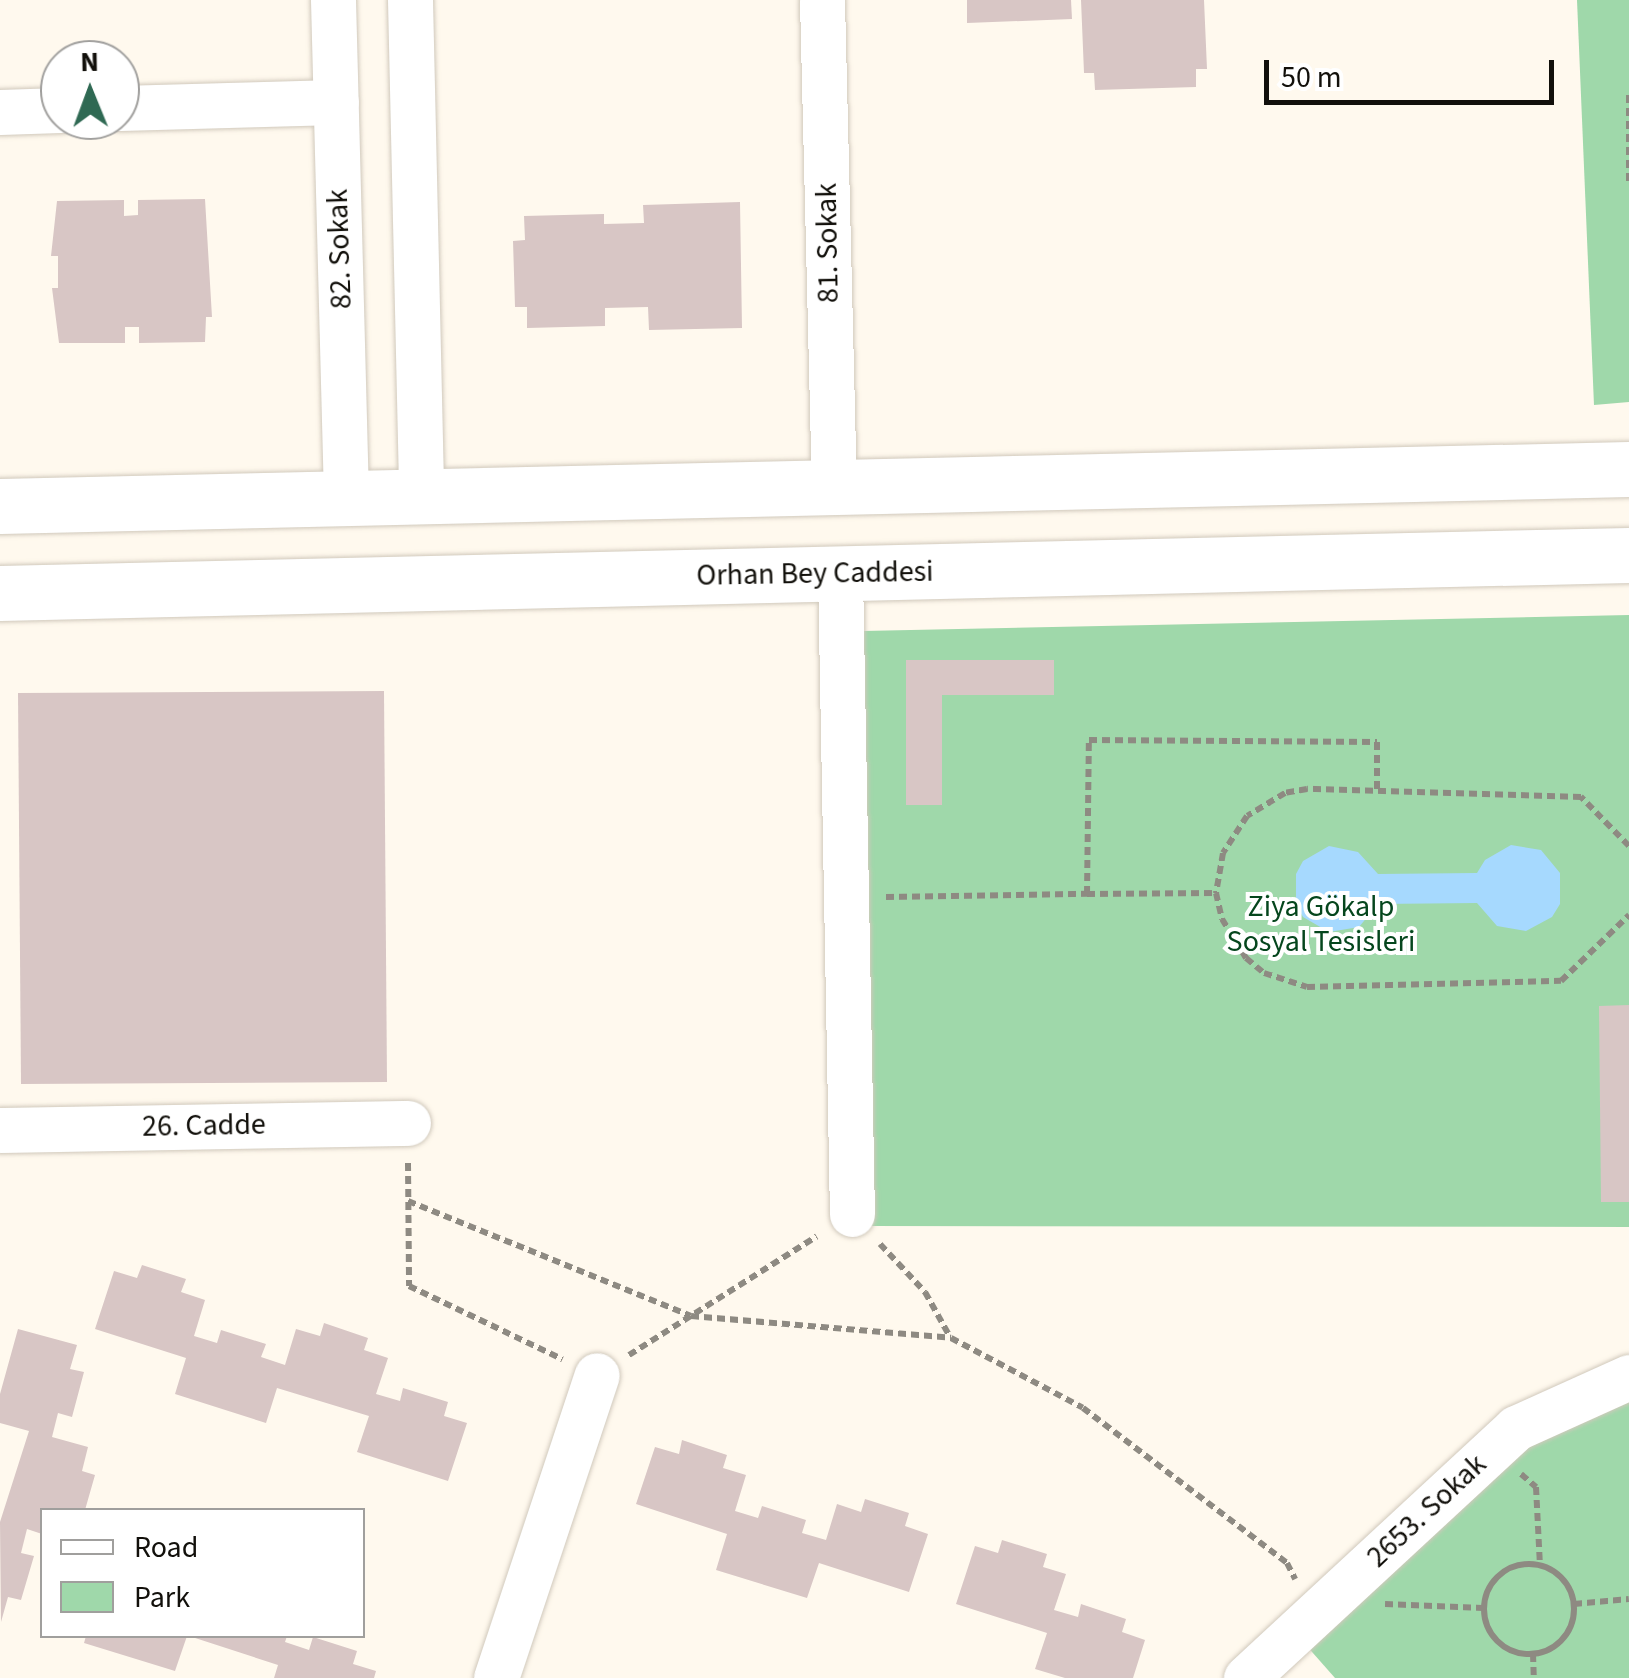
<!DOCTYPE html>
<meta charset="utf-8">
<style>
body{margin:0}
#map{position:relative;width:1629px;height:1678px;overflow:hidden;background:#fff9ee;font-family:"Source Sans 3",sans-serif}
div>[style]{position:absolute}
[style*='--x']{left:calc(var(--x)*1px);top:calc(var(--y)*1px);width:calc(var(--w)*1px);rotate:calc(var(--a)*1deg)}
.green>*{inset:0;background:#9fd8aa}
.water>*{inset:0;background:#a6d9fe}
.building>*{inset:0;background:#d8c6c5}
.path>*{height:6px;margin-top:-3px;transform-origin:0;background:repeating-linear-gradient(90deg,#8e8a82 0 8px,transparent 0 13px)}
.path>.ring{margin:-3px;padding:0;box-sizing:content-box;background:none;border:6px solid #8e8a82;border-radius:50%}
.roads{filter:drop-shadow(0 0 2px #d1c9bc) drop-shadow(0 0 2px #d1c9bc)}
.minor>*{height:45px;margin:-22.5px;padding:0 22.5px;transform-origin:22.5px;border-radius:22.5px;background:#fff}
.major>*{height:55px;margin:-27.5px;padding:0 27.5px;transform-origin:27.5px;border-radius:27.5px;background:#fff}
span{translate:-50% -50%;white-space:nowrap;text-align:center;line-height:1.15;-webkit-text-stroke:8px #fff;paint-order:stroke}
.street-label{font-size:30px;color:#12100b}
.park-label{font-size:30px;color:#05461d}
.legend{position:absolute;left:40px;top:1508px;width:325px;height:130px;box-sizing:border-box;background:#fff;border:2px solid #a09f9d;margin:0;padding:12px 18px;list-style:none;font-size:30px;color:#12100b}
.legend li{display:flex;align-items:center;gap:20px;height:50px}
.legend b{width:50px;border:2px solid #a09f9d}
.north{position:absolute;left:40px;top:40px;width:100px;height:100px;box-sizing:border-box;background:#fff;border:2px solid #a09f9d;border-radius:50%;rotate:359deg;font-size:28px;font-weight:700;line-height:40px;text-align:center;color:#12100b}
.north::after{content:'';display:block;margin:auto;width:35px;height:45px;background:#2f6953;clip-path:polygon(50% 0,100% 100%,50% 72%,0 100%)}
.scale{position:absolute;left:1264px;top:60px;width:290px;height:45px;box-sizing:border-box;border:5px solid #12100b;border-top:0;padding-left:12px;font-size:30px;line-height:35px;white-space:nowrap;color:#12100b;-webkit-text-stroke:8px #fff;paint-order:stroke}
</style>
<div id="map">
<div class="green">
<i style="clip-path:polygon(1577px 0,1629px 0,1629px 402px,1594px 405px)"></i>
<i style="clip-path:polygon(1629px 615px,1629px 1227px,870px 1226px,863px 631px)"></i>
<i style="clip-path:polygon(1629px 1399px,1629px 1678px,1335px 1678px,1305px 1644px,1520px 1445px)"></i>
</div>
<div class="water">
<i style="clip-path:polygon(1511px 845px,1541px 850px,1560px 873px,1560px 904px,1552px 917px,1526px 931px,1497px 926px,1477px 903px,1378px 904px,1359px 927px,1329px 932px,1303px 917px,1296px 904px,1296px 874px,1303px 861px,1329px 846px,1358px 852px,1378px 874px,1477px 873px,1485px 860px)"></i>
</div>
<div class="building">
<i style="clip-path:polygon(967px 0,1071px 0,1072px 19px,967px 23px)"></i>
<i style="clip-path:polygon(1081px 0,1204px 0,1207px 69px,1196px 69px,1196px 87px,1095px 90px,1094px 73px,1084px 73px)"></i>
<i style="clip-path:polygon(205px 199px,212px 317px,206px 317px,205px 342px,139px 343px,139px 327px,125px 327px,125px 343px,59px 343px,52px 288px,58px 288px,58px 256px,51px 256px,57px 201px,124px 200px,124px 216px,138px 215px,138px 200px)"></i>
<i style="clip-path:polygon(740px 202px,742px 328px,649px 330px,648px 307px,605px 308px,605px 326px,527px 328px,527px 307px,515px 307px,513px 241px,525px 240px,524px 216px,604px 214px,604px 224px,644px 223px,643px 205px)"></i>
<i style="clip-path:polygon(906px 660px,1054px 660px,1054px 695px,942px 695px,942px 805px,906px 805px)"></i>
<i style="clip-path:polygon(384px 691px,387px 1082px,21px 1084px,18px 693px)"></i>
<i style="clip-path:polygon(1629px 1005px,1629px 1202px,1601px 1202px,1599px 1006px)"></i>
<i style="clip-path:polygon(142px 1265px,186px 1279px,181px 1292px,205px 1300px,194px 1336px,217px 1343px,221px 1330px,266px 1344px,261px 1357px,285px 1365px,296px 1329px,320px 1336px,324px 1323px,368px 1338px,364px 1350px,388px 1358px,376px 1394px,400px 1401px,403px 1388px,448px 1402px,444px 1416px,467px 1423px,448px 1481px,357px 1452px,369px 1416px,277px 1388px,266px 1423px,175px 1394px,186px 1358px,95px 1329px,114px 1271px,137px 1278px)"></i>
<i style="clip-path:polygon(18px 1329px,77px 1345px,70px 1369px,84px 1372px,72px 1417px,58px 1413px,52px 1437px,88px 1447px,82px 1471px,95px 1475px,85px 1510px,42px 1510px,42px 1534px,27px 1529px,21px 1553px,34px 1556px,21px 1600px,8px 1597px,1px 1622px,0 1522px,29px 1431px,0 1423px,0 1394px)"></i>
<i style="clip-path:polygon(682px 1440px,727px 1455px,723px 1468px,746px 1475px,735px 1511px,758px 1518px,762px 1506px,806px 1520px,802px 1533px,826px 1540px,837px 1504px,861px 1512px,865px 1499px,909px 1513px,905px 1526px,928px 1534px,909px 1592px,819px 1563px,807px 1598px,716px 1570px,727px 1534px,636px 1504px,655px 1447px,679px 1454px)"></i>
<i style="clip-path:polygon(1002px 1540px,1047px 1554px,1043px 1567px,1066px 1574px,1054px 1610px,1078px 1617px,1081px 1604px,1126px 1619px,1122px 1632px,1145px 1640px,1133px 1678px,1065px 1678px,1035px 1669px,1047px 1633px,956px 1604px,975px 1546px,998px 1553px)"></i>
<i style="clip-path:polygon(86px 1636px,187px 1636px,175px 1671px,84px 1643px)"></i>
<i style="clip-path:polygon(189px 1636px,287px 1636px,285px 1642px,309px 1650px,313px 1637px,357px 1651px,353px 1664px,376px 1671px,374px 1678px,274px 1678px,278px 1665px)"></i>
</div>
<div class="path">
<i style="--x:1629;--y:95;--w:89;--a:90"></i>
<i style="--x:1629;--y:846;--w:69;--a:-134.4"></i>
<i style="--x:1581;--y:797;--w:274;--a:-178.3"></i>
<i style="--x:1307;--y:789;--w:22;--a:170"></i>
<i style="--x:1285;--y:793;--w:44;--a:148.8"></i>
<i style="--x:1247;--y:816;--w:44;--a:123"></i>
<i style="--x:1223;--y:853;--w:41;--a:99.9"></i>
<i style="--x:1216;--y:893;--w:27;--a:77"></i>
<i style="--x:1222;--y:919;--w:46;--a:58.4"></i>
<i style="--x:1246;--y:958;--w:23;--a:40"></i>
<i style="--x:1264;--y:973;--w:45;--a:18"></i>
<i style="--x:1307;--y:987;--w:254;--a:-1.4"></i>
<i style="--x:1561;--y:981;--w:95;--a:-44.1"></i>
<i style="--x:1087;--y:894;--w:129;--a:-0.4"></i>
<i style="--x:886;--y:897;--w:201;--a:-0.9"></i>
<i style="--x:1087;--y:894;--w:154;--a:-89.3"></i>
<i style="--x:1089;--y:740;--w:288;--a:0.4"></i>
<i style="--x:1377;--y:742;--w:50;--a:90"></i>
<i style="--x:408;--y:1163;--w:123;--a:89.5"></i>
<i style="--x:409;--y:1286;--w:170;--a:25.5"></i>
<i style="--x:408;--y:1201;--w:305;--a:22.1"></i>
<i style="--x:691;--y:1316;--w:261;--a:4.8"></i>
<i style="--x:951;--y:1338;--w:149;--a:27.9"></i>
<i style="--x:1083;--y:1408;--w:256;--a:37.2"></i>
<i style="--x:1287;--y:1563;--w:18;--a:63"></i>
<i style="--x:880;--y:1244;--w:66;--a:46.8"></i>
<i style="--x:925;--y:1292;--w:51;--a:60.9"></i>
<i style="--x:629;--y:1355;--w:222;--a:-32.3"></i>
<i style="--x:1521;--y:1474;--w:20;--a:41"></i>
<i style="--x:1536;--y:1487;--w:79;--a:87.1"></i>
<i class="ring" style="left:1484px;top:1564px;width:84px;height:84px"></i>
<i style="--x:1385;--y:1604;--w:98;--a:2.3"></i>
<i style="--x:1574;--y:1604;--w:55;--a:-5.2"></i>
<i style="--x:1533;--y:1654;--w:24;--a:88"></i>
</div>
<div class="roads">
<div class="minor">
<i style="--x:333;--y:0;--w:498;--a:88.5"></i>
<i style="--x:410;--y:0;--w:496;--a:88.7"></i>
<i style="--x:822;--y:0;--w:487;--a:88.6"></i>
<i style="--x:120;--y:108;--w:216;--a:-1.6"></i>
<i style="--x:0;--y:112;--w:60;--a:-1.9"></i>
<i style="--x:840;--y:574;--w:640;--a:88.93"></i>
<i style="--x:0;--y:1130;--w:408;--a:-1"></i>
<i style="--x:496;--y:1678;--w:319;--a:-71.6"></i>
<i style="--x:1246;--y:1678;--w:368;--a:-42.8"></i>
<i style="--x:1516;--y:1428;--w:124;--a:-24.3"></i>
</div>
<div class="major">
<i style="--x:0;--y:506;--w:1629;--a:-1.3"></i>
<i style="--x:0;--y:593;--w:1629;--a:-1.34"></i>
</div>
</div>
<div class="street-label">
<span style="left:828px;top:243px;rotate:-91deg">81. Sokak</span>
<span style="left:340px;top:249px;rotate:-92deg">82. Sokak</span>
<span style="left:815px;top:574px;rotate:-1deg">Orhan Bey Caddesi</span>
<span style="left:204px;top:1126px;rotate:-1deg">26. Cadde</span>
<span style="left:1427px;top:1511px;rotate:-43deg">2653. Sokak</span>
</div>
<div class="park-label">
<span style="left:1321px;top:924px">Ziya Gökalp<br>Sosyal Tesisleri</span>
</div>
<ul class="legend">
<li><b style="height:12px;background:#fff"></b>Road</li>
<li><b style="height:28px;background:#9fd8aa"></b>Park</li>
</ul>
<div class="north">N</div>
<div class="scale">50 m</div>
</div>
